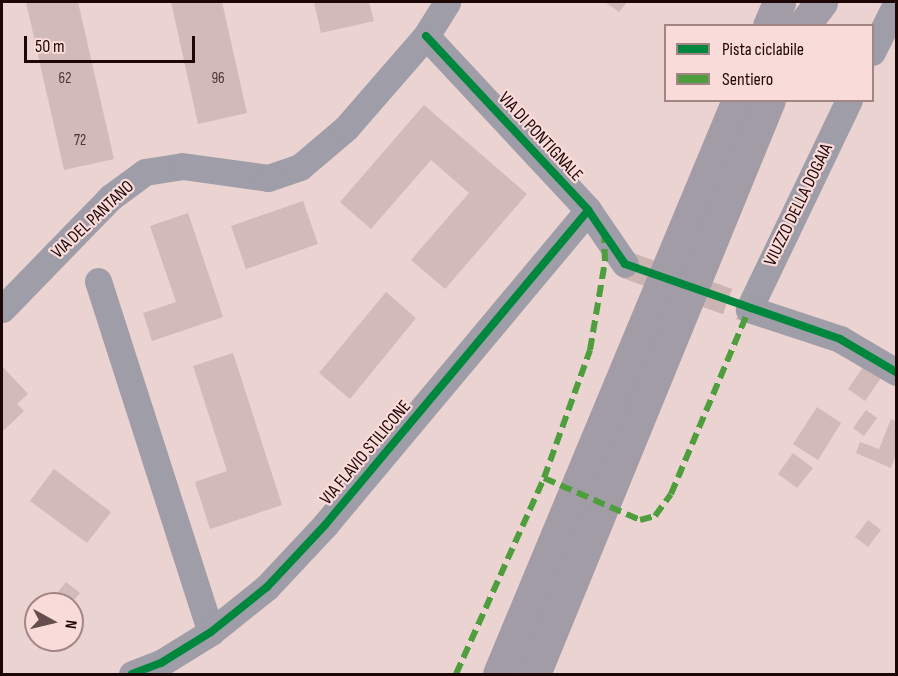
<!DOCTYPE html>
<style>
body{margin:0}
#map{position:relative;width:898px;height:676px;overflow:hidden;background:#ead3d0;font-family:"Sofia Sans Condensed",sans-serif}
div>[style]{position:absolute}
[style*='--x']{left:calc(var(--x)*1px);top:calc(var(--y)*1px);width:calc(var(--w)*1px);rotate:calc(var(--a)*1deg)}
.building>*{inset:0;background:#d1bab7}
.minor-tunnel>*{height:27px;margin-top:-13.5px;transform-origin:0;background:repeating-linear-gradient(90deg,#cbb4b2 0 27px,transparent 0 41px)}
.minor>*{height:27px;margin:-13.5px;padding:0 13.5px;transform-origin:13.5px;border-radius:13.5px;background:#9e9da8}
.trunk>*{height:33px;margin:-16.5px;padding:0 16.5px;transform-origin:16.5px;border-radius:16.5px;background:#a29ca6}
.quiet>*{height:6px;margin-top:-3px;transform-origin:0;background:repeating-linear-gradient(90deg,#4f9e3d 0 12px,transparent 0 18px)}
.cycleway>*{height:8px;margin:-4px;padding:0 4px;transform-origin:4px;border-radius:4px;background:#00873e}
span{translate:-50% -50%;white-space:nowrap;text-align:center;line-height:1.15;-webkit-text-stroke:4.5px #f9dbd9;paint-order:stroke}
.number-label{font-size:15px;color:#4a3332}
.number-label span{-webkit-text-stroke-width:0}
.street-label{font-size:18px;color:#1d0606}
.frame{position:absolute;inset:0;border:3px solid #1d0606;pointer-events:none}
.legend{position:absolute;left:664px;top:24px;width:210px;height:78px;box-sizing:border-box;background:#f9dbd9;border:2px solid #a18685;margin:0;padding:8px 10px;list-style:none;font-size:18px;color:#1d0606}
.legend li{display:flex;align-items:center;gap:12px;height:30px}
.legend b{width:30px;border:2px solid #a18685}
.north{position:absolute;left:24px;top:592px;width:60px;height:60px;box-sizing:border-box;background:#f9dbd9;border:2px solid #a18685;border-radius:50%;rotate:98deg;font-size:16px;font-weight:700;line-height:24px;text-align:center;color:#1d0606}
.north::after{content:'';display:block;margin:auto;width:21px;height:27px;background:#654e4d;clip-path:polygon(50% 0,100% 100%,50% 72%,0 100%)}
.scale{position:absolute;left:24px;top:36px;width:171px;height:27px;box-sizing:border-box;border:3px solid #1d0606;border-top:0;padding-left:8px;font-size:18px;line-height:21px;white-space:nowrap;color:#1d0606;-webkit-text-stroke:4px #f9dbd9;paint-order:stroke}
</style>
<div id="map">
<div class="building">
<i style="clip-path:polygon(26px 2px,78px 2px,114px 159px,64px 170px)"></i>
<i style="clip-path:polygon(171px 2px,222px 2px,247px 113px,198px 124px)"></i>
<i style="clip-path:polygon(314px 2px,369px 2px,374px 21px,321px 33px)"></i>
<i style="clip-path:polygon(605px 2px,627px 2px,619px 12px)"></i>
<i style="clip-path:polygon(424px 105px,527px 194px,445px 289px,411px 260px,469px 193px,431px 160px,371px 229px,340px 202px)"></i>
<i style="clip-path:polygon(303px 201px,318px 244px,246px 269px,231px 226px)"></i>
<i style="clip-path:polygon(188px 213px,223px 317px,152px 341px,143px 313px,176px 302px,150px 226px)"></i>
<i style="clip-path:polygon(386px 292px,416px 318px,350px 399px,319px 373px)"></i>
<i style="clip-path:polygon(233px 353px,282px 505px,210px 529px,195px 482px,227px 471px,193px 366px)"></i>
<i style="clip-path:polygon(866px 363px,883px 375px,865px 401px,848px 389px)"></i>
<i style="clip-path:polygon(3px 367px,28px 394px,17px 404px,24px 411px,2px 432px)"></i>
<i style="clip-path:polygon(817px 407px,841px 423px,818px 460px,793px 444px)"></i>
<i style="clip-path:polygon(866px 410px,877px 418px,864px 436px,853px 428px)"></i>
<i style="clip-path:polygon(891px 419px,896px 421px,896px 455px,891px 468px,856px 453px,860px 442px,879px 449px)"></i>
<i style="clip-path:polygon(793px 453px,813px 468px,797px 488px,778px 474px)"></i>
<i style="clip-path:polygon(54px 469px,111px 512px,87px 543px,30px 501px)"></i>
<i style="clip-path:polygon(868px 520px,881px 530px,868px 547px,855px 537px)"></i>
<i style="clip-path:polygon(66px 582px,80px 593px,72px 603px,66px 599px,55px 604px,51px 601px)"></i>
</div>
<div class="minor-tunnel">
<i style="--x:625;--y:264;--w:132;--a:19.9"></i>
</div>
<div class="minor">
<i style="--x:426;--y:36;--w:238;--a:47"></i>
<i style="--x:588;--y:210;--w:65;--a:55.6"></i>
<i style="--x:872;--y:52;--w:54;--a:-63.4"></i>
<i style="--x:849;--y:100;--w:232;--a:115.6"></i>
<i style="--x:749;--y:309;--w:96;--a:18.2"></i>
<i style="--x:840;--y:339;--w:65;--a:30.5"></i>
<i style="--x:98;--y:281;--w:369;--a:72.2"></i>
<i style="--x:2;--y:309;--w:156;--a:-45.8"></i>
<i style="--x:111;--y:197;--w:42;--a:-36.3"></i>
<i style="--x:145;--y:172;--w:37;--a:-9"></i>
<i style="--x:182;--y:166;--w:87;--a:7.9"></i>
<i style="--x:268;--y:178;--w:34;--a:-19"></i>
<i style="--x:300;--y:167;--w:60;--a:-40.3"></i>
<i style="--x:346;--y:128;--w:122;--a:-49"></i>
<i style="--x:426;--y:36;--w:40;--a:-58"></i>
<i style="--x:132;--y:674;--w:31;--a:-21"></i>
<i style="--x:161;--y:663;--w:59;--a:-31.8"></i>
<i style="--x:211;--y:632;--w:72;--a:-38.8"></i>
<i style="--x:267;--y:587;--w:85;--a:-46.9"></i>
<i style="--x:325;--y:525;--w:410;--a:-50.1"></i>
</div>
<div class="trunk">
<i style="--x:769;--y:26;--w:26;--a:-67"></i>
<i style="--x:803;--y:26;--w:30;--a:-53"></i>
<i style="--x:499;--y:674;--w:622;--a:-67.39"></i>
<i style="--x:534;--y:674;--w:620;--a:-67.74"></i>
</div>
<div class="quiet">
<i style="--x:544;--y:478;--w:105;--a:23.6"></i>
<i style="--x:640;--y:520;--w:16;--a:-15"></i>
<i style="--x:655;--y:516;--w:27;--a:-54"></i>
<i style="--x:671;--y:494;--w:201;--a:-67.1"></i>
<i style="--x:456;--y:674;--w:215;--a:-65.8"></i>
<i style="--x:544;--y:478;--w:136;--a:-70.2"></i>
<i style="--x:590;--y:350;--w:90;--a:-80.4"></i>
<i style="--x:605;--y:261;--w:24;--a:-92"></i>
</div>
<div class="cycleway">
<i style="--x:426;--y:36;--w:238;--a:47"></i>
<i style="--x:588;--y:210;--w:65;--a:55.6"></i>
<i style="--x:625;--y:264;--w:228;--a:19.2"></i>
<i style="--x:840;--y:339;--w:65;--a:30.5"></i>
<i style="--x:132;--y:674;--w:31;--a:-21"></i>
<i style="--x:161;--y:663;--w:59;--a:-31.8"></i>
<i style="--x:211;--y:632;--w:72;--a:-38.8"></i>
<i style="--x:267;--y:587;--w:85;--a:-46.9"></i>
<i style="--x:325;--y:525;--w:410;--a:-50.1"></i>
</div>
<div class="number-label">
<span style="left:65px;top:79px">62</span>
<span style="left:218px;top:79px">96</span>
<span style="left:80px;top:141px">72</span>
</div>
<div class="street-label">
<span style="left:540px;top:137px;rotate:47deg">VIA DI PONTIGNALE</span>
<span style="left:799px;top:205px;rotate:-64deg">VIUZZO DELLA DOGAIA</span>
<span style="left:93px;top:220px;rotate:-43deg">VIA DEL PANTANO</span>
<span style="left:366px;top:453px;rotate:-50deg">VIA FLAVIO STILICONE</span>
</div>
<div class="frame"></div>
<ul class="legend">
<li><b style="height:8px;background:#00873e"></b>Pista ciclabile</li>
<li><b style="height:8px;background:#4f9e3d"></b>Sentiero</li>
</ul>
<div class="north">N</div>
<div class="scale">50 m</div>
</div>
